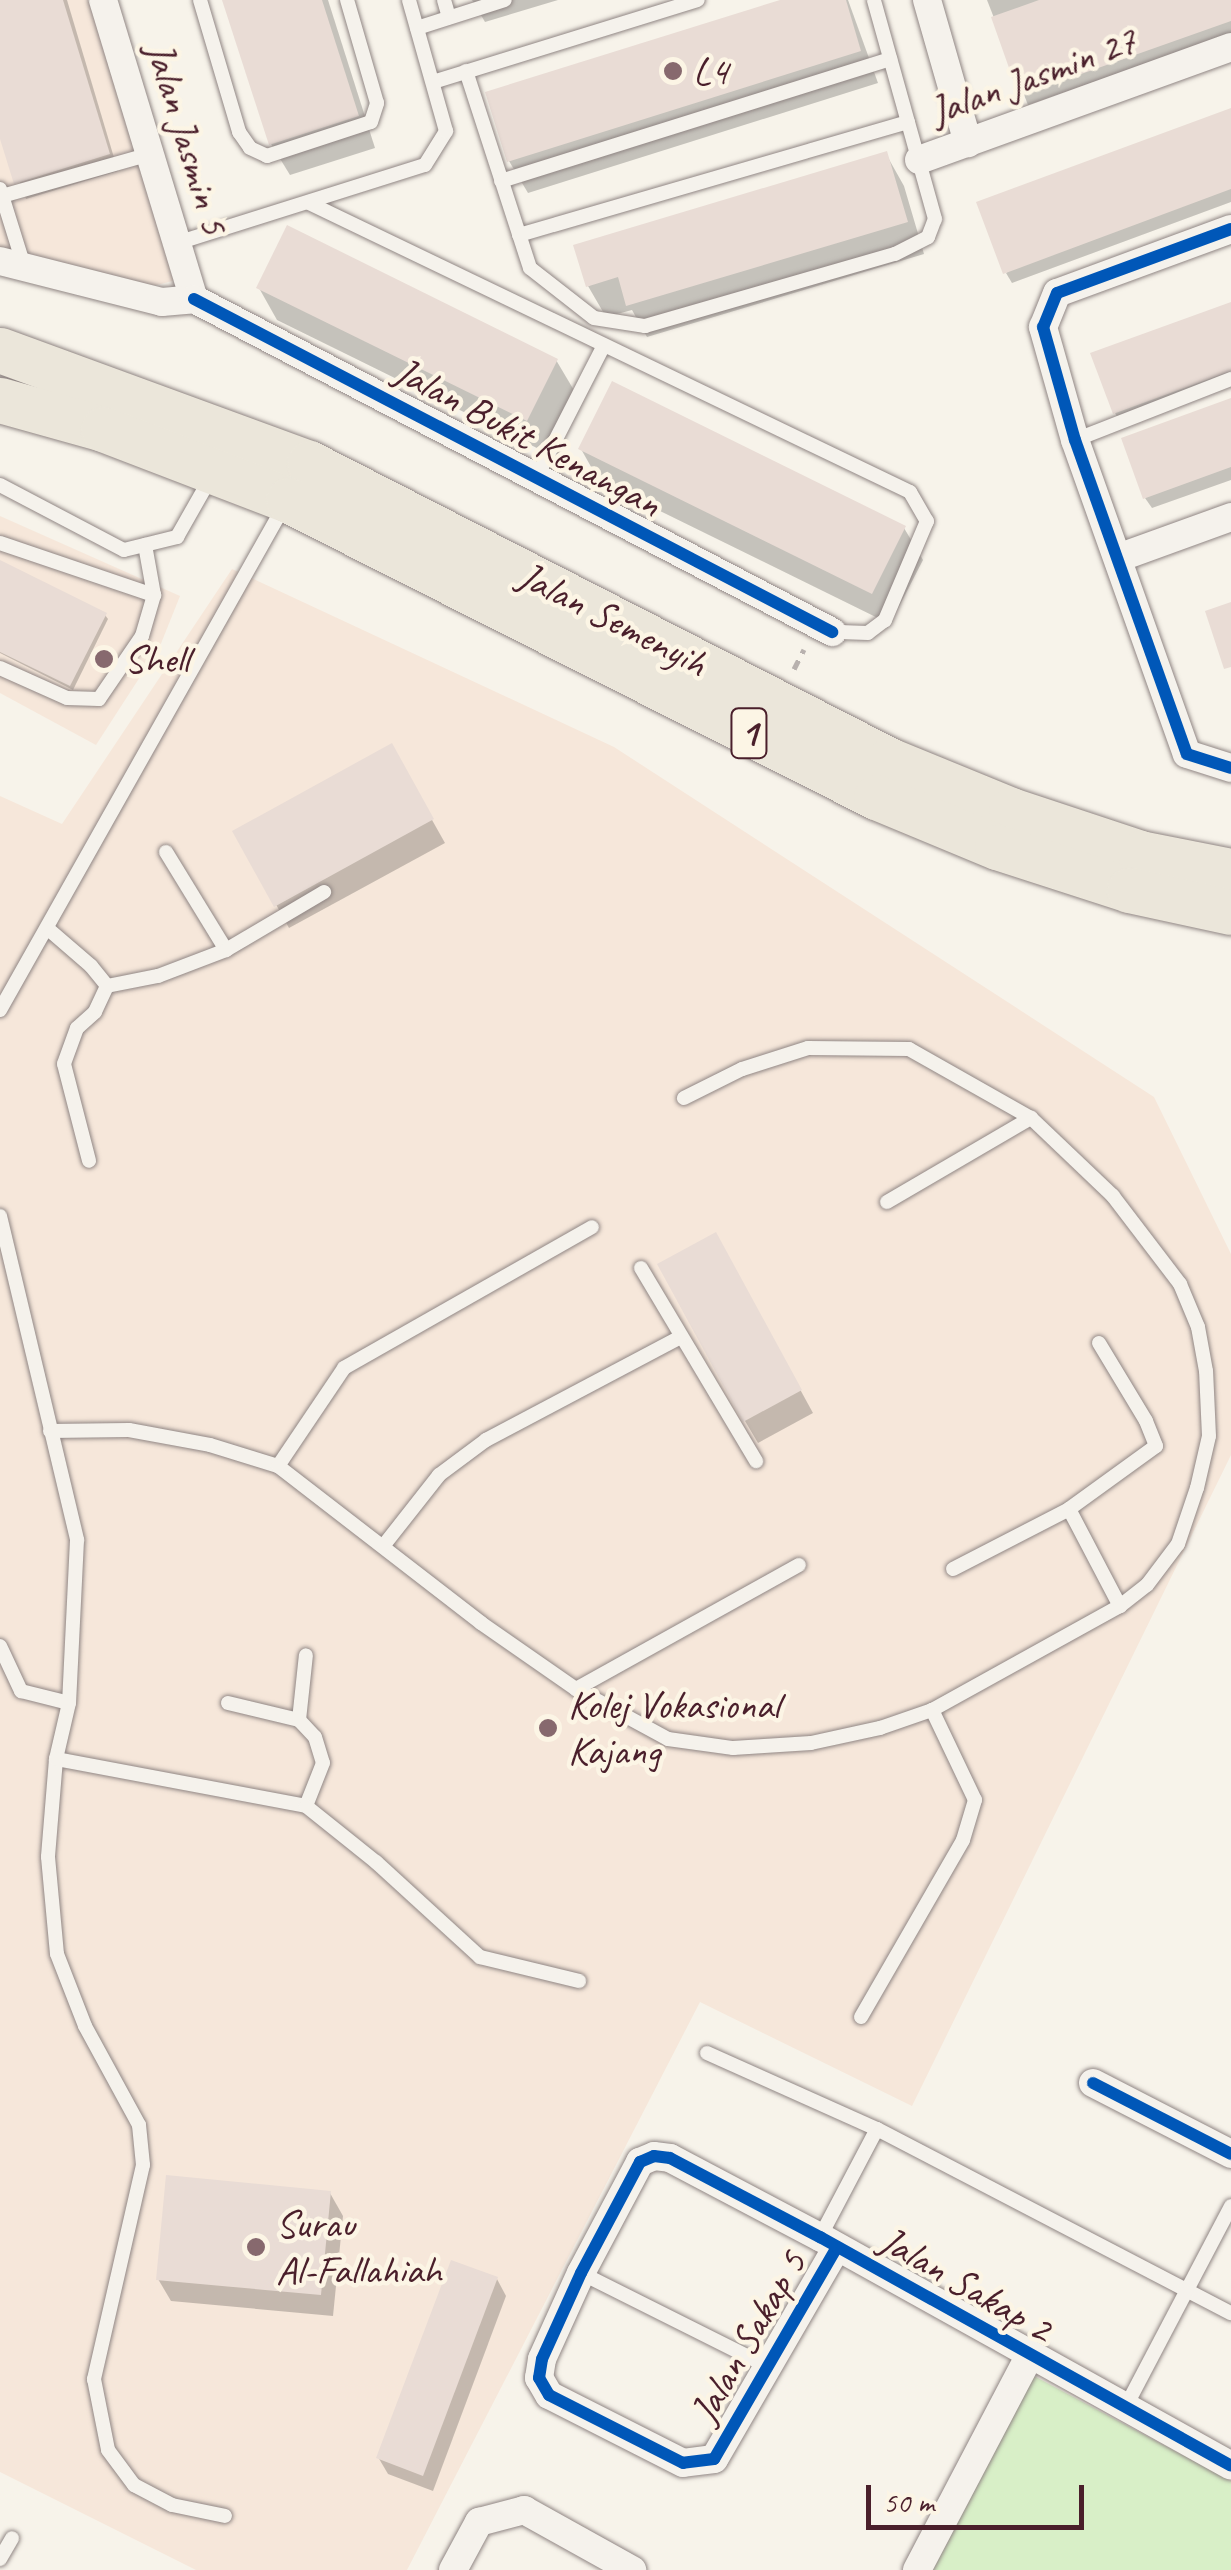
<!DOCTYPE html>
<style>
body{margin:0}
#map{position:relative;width:1231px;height:2570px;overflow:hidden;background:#f7f3ea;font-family:Caveat,sans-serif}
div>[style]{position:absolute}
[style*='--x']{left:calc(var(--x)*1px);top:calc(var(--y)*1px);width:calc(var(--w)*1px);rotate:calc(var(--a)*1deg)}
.built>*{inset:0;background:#f6e7da}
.green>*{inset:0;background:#d8efc7}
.shadow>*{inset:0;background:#0003}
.building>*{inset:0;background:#e9dcd5}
.path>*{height:5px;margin-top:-2.5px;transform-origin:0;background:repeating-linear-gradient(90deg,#b8b1ae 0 10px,transparent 0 18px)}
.roads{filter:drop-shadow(0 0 2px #908684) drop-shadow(0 0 2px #908684)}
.lane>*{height:14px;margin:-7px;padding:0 7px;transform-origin:7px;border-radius:7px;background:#f5f2ec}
.street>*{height:28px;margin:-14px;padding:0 14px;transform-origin:14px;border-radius:14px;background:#f5f2ec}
.primary>*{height:45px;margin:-22.5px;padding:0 22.5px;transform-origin:22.5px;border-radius:22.5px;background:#ebe6da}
.cycleway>*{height:12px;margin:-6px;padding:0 6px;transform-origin:6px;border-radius:6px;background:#0057b8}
.dots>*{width:28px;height:28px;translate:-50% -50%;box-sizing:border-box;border:5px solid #fcf5e5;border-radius:50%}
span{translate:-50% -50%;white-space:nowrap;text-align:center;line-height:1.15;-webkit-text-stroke:9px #fcf5e5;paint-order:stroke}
.shield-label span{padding:2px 8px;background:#fcf5e5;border:2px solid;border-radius:8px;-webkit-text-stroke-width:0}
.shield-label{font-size:38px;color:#4a1f2b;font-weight:700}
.poi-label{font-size:40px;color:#4a1f2b}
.left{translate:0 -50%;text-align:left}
.street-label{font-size:40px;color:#4a1f2b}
.scale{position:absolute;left:866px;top:2485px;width:218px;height:45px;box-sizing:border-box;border:5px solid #4a1f2b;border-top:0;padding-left:12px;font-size:30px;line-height:35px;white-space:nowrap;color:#4a1f2b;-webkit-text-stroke:8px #fcf5e5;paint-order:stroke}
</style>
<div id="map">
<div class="built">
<i style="clip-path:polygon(0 0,91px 0,176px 280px,146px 288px,0 252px)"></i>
<i style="clip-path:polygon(0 516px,180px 596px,160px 646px,96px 745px,0 693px)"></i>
<i style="clip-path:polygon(232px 569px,614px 747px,1154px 1097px,1231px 1254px,1231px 1455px,912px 2106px,700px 2002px,407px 2570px,196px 2570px,0 2472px,0 796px,62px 824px)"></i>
</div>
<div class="green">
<i style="clip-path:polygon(1034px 2376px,1231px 2481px,1231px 2570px,933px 2570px)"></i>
</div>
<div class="shadow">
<i style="clip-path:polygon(0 0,67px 0,118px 171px,26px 199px,0 130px)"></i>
<i style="clip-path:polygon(225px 0,328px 0,375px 148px,290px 175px,271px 144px)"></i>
<i style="clip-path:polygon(472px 0,558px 0,485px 22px)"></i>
<i style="clip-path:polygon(788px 0,848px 0,878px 83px,528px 193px,509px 161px)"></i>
<i style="clip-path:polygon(987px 0,1231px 0,1231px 34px,1028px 105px)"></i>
<i style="clip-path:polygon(1231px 111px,1231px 202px,1012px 283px,1006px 273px)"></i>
<i style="clip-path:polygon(886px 154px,904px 186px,924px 254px,647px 337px,632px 310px,606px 317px,588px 286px)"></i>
<i style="clip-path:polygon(259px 288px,556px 360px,575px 392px,545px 452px,277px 320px)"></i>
<i style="clip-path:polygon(1231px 305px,1231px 384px,1121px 424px,1115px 413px)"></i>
<i style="clip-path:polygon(1231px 401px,1231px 480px,1152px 508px,1145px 498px)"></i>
<i style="clip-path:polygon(581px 449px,904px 528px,923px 560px,890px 624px,599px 481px)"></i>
<i style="clip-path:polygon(0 563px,105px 615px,108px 619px,73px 690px,0 653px)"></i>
<i style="clip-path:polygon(391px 747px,445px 843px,289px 928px,236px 832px)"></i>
<i style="clip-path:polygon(728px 1258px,813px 1413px,758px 1443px,745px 1421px)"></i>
<i style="clip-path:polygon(330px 2193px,343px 2216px,333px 2316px,171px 2301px,158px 2279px)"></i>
<i style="clip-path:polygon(497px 2279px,506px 2296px,433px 2491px,388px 2474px,378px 2457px)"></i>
</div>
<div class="building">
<i style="clip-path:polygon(0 0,63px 0,110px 154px,14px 184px,0 139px)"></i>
<i style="clip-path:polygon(222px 0,322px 0,359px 116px,269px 145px)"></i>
<i style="clip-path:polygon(780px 0,846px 0,861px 51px,507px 162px,485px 92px)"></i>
<i style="clip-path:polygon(1039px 0,1231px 0,1231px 21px,1019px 96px,991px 17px)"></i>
<i style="clip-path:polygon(1231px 108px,1231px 189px,1003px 274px,976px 202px)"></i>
<i style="clip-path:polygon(887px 151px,908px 222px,626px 306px,618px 277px,586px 287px,573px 245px)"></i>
<i style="clip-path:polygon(287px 225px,558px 359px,527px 421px,256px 288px)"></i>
<i style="clip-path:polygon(1231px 302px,1231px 371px,1113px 414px,1090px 353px)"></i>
<i style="clip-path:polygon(612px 381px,906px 526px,872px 594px,578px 449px)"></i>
<i style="clip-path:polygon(1231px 398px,1231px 467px,1143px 499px,1121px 438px)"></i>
<i style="clip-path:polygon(0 560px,107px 613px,70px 686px,0 652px)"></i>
<i style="clip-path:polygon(1231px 602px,1231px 667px,1224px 669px,1205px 611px)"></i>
<i style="clip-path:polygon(392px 743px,434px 819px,274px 907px,232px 831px)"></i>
<i style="clip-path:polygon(716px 1232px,802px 1390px,743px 1422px,657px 1264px)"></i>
<i style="clip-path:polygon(166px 2175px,331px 2191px,321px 2295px,156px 2280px)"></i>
<i style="clip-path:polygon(451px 2260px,498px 2277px,423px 2476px,376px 2458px)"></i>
</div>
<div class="path">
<i style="--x:794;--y:669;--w:22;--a:-63"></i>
</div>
<div class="roads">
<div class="lane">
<i style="--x:200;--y:0;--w:138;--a:73.5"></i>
<i style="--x:239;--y:132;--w:19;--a:55"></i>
<i style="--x:250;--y:148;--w:19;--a:25"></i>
<i style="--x:267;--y:156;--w:109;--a:-18.1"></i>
<i style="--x:371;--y:122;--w:20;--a:-72"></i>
<i style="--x:377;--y:103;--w:107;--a:-106.2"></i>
<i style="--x:444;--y:0;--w:18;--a:74"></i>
<i style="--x:417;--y:28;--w:92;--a:-17.7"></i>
<i style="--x:466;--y:71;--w:207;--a:72"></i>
<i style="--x:530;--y:268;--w:81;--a:38"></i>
<i style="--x:594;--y:318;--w:52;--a:8.9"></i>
<i style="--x:645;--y:326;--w:260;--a:-16.1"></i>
<i style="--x:895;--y:254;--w:37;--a:-27"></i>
<i style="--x:928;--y:237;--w:19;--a:-69"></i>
<i style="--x:935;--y:219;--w:227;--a:-105.6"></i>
<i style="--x:433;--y:82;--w:277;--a:-17.2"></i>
<i style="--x:501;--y:181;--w:408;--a:-17.4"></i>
<i style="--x:0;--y:189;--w:81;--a:72.7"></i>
<i style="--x:2;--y:196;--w:154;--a:-15.8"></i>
<i style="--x:309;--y:203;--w:667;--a:25.68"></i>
<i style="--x:910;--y:492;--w:34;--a:60"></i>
<i style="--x:927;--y:521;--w:108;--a:113"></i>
<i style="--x:885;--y:620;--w:21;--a:143"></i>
<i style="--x:868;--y:633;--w:36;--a:-178"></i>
<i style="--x:519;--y:235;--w:405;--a:-16.2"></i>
<i style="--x:177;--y:243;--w:260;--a:-17.5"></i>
<i style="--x:425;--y:165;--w:40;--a:-58"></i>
<i style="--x:446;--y:131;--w:136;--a:-105.8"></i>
<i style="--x:1075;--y:440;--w:168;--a:-21.4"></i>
<i style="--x:536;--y:478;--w:149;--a:-62.9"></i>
<i style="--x:0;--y:485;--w:140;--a:27.7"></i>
<i style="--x:124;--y:550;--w:55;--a:-13.8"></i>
<i style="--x:177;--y:537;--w:67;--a:-60.4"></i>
<i style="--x:0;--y:543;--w:163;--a:18.7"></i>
<i style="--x:0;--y:668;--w:73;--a:24.1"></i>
<i style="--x:67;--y:698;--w:32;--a:2"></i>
<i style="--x:99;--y:699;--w:76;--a:-55.7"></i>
<i style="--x:142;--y:636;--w:43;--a:-73.7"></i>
<i style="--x:154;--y:595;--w:51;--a:-100.2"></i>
<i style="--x:166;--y:852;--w:115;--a:58.5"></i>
<i style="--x:47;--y:928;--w:58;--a:40.8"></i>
<i style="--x:91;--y:966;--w:26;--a:51"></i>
<i style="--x:107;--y:986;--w:29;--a:115"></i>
<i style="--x:95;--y:1012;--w:24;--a:138"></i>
<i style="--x:77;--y:1028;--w:38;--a:110"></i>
<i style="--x:64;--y:1064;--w:100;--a:75.5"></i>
<i style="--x:107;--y:986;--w:52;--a:-11.1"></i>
<i style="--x:158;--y:976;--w:73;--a:-20.9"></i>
<i style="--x:226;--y:950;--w:114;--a:-30.6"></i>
<i style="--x:0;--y:1010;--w:579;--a:-60.6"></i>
<i style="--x:887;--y:1202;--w:167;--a:-30.3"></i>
<i style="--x:0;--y:1216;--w:333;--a:76.6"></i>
<i style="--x:77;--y:1540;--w:163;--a:92.8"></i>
<i style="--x:69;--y:1703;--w:57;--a:103.1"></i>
<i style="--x:56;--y:1759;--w:98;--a:94.7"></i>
<i style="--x:48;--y:1857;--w:97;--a:84.7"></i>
<i style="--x:57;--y:1954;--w:77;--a:68.7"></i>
<i style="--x:85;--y:2026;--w:113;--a:61.4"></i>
<i style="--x:139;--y:2125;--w:40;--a:84.3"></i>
<i style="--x:143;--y:2165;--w:220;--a:102.9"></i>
<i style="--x:94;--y:2379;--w:72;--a:78.8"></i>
<i style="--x:108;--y:2450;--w:44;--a:53.4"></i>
<i style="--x:134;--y:2485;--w:43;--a:27.8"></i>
<i style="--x:172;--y:2505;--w:54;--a:11.7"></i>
<i style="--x:641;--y:1268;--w:225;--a:59.2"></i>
<i style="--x:1099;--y:1343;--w:91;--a:58.9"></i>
<i style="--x:1146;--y:1421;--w:27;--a:68"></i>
<i style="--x:1156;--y:1446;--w:107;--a:144.1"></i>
<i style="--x:1069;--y:1509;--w:110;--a:62.3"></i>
<i style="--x:50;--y:1431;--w:79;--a:-0.7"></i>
<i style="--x:129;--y:1430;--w:82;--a:10.5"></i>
<i style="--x:210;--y:1445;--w:71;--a:17.2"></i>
<i style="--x:278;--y:1466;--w:257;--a:37.7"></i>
<i style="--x:481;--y:1623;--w:116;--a:34.8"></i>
<i style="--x:576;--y:1689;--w:105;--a:28.5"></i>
<i style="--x:668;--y:1739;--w:66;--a:7.9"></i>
<i style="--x:733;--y:1748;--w:78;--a:-3.7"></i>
<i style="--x:811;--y:1743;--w:71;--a:-12.3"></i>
<i style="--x:880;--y:1728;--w:55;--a:-19.1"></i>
<i style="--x:932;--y:1710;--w:215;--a:-29"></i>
<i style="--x:1120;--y:1606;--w:34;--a:-38"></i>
<i style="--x:1147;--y:1585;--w:51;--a:-52.9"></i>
<i style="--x:1178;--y:1544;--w:59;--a:-71.3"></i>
<i style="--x:1197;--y:1488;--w:53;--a:-77"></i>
<i style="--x:1209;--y:1436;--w:65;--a:-92.6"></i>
<i style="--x:1206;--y:1371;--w:45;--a:-100.3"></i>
<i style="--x:1198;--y:1327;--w:47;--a:-112.7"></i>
<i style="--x:1180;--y:1284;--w:111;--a:-127.3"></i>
<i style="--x:1113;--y:1196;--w:113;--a:-136.4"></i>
<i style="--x:1031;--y:1118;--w:140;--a:-150.5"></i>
<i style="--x:909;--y:1049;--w:101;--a:-179.4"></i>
<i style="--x:808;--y:1048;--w:69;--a:162.3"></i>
<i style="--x:742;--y:1069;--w:65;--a:153.4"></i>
<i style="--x:278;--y:1466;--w:118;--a:-56"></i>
<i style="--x:344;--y:1368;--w:285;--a:-29.6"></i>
<i style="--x:384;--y:1545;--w:89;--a:-51.8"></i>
<i style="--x:439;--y:1475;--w:59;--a:-36.7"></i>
<i style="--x:486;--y:1440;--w:218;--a:-27.9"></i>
<i style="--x:953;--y:1569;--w:131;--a:-27.3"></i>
<i style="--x:0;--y:1646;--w:50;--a:65"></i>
<i style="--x:21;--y:1691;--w:49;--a:14"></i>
<i style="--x:576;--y:1689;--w:255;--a:-29.1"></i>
<i style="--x:228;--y:1703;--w:73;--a:13.5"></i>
<i style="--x:299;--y:1720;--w:23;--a:47"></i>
<i style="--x:315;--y:1737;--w:27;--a:73"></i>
<i style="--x:323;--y:1763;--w:46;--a:111.6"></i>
<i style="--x:299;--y:1720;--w:65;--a:-83.9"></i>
<i style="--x:56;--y:1759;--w:254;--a:10.6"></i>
<i style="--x:306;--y:1806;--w:90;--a:38.7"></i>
<i style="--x:376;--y:1862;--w:141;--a:42.4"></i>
<i style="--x:480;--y:1957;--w:102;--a:13.6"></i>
<i style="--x:861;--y:2017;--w:204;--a:-60"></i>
<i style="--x:963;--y:1840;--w:42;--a:-73.3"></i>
<i style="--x:975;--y:1800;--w:100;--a:-115.5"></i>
<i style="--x:707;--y:2053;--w:186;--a:24.1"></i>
<i style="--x:877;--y:2129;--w:399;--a:27.5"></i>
<i style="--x:820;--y:2237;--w:122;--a:-62.2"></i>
<i style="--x:581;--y:2273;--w:210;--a:26.6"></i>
<i style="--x:1125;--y:2408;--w:228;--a:-62.3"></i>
<i style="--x:0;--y:2559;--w:24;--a:-60"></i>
</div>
<div class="street">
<i style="--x:103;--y:0;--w:313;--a:73.1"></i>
<i style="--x:927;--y:0;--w:149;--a:74"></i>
<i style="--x:919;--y:160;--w:332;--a:-19.9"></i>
<i style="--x:1231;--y:229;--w:185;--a:159.8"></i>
<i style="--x:1057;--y:293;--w:37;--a:112"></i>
<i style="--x:1043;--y:327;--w:117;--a:74.2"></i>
<i style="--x:1075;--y:440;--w:333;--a:70.4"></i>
<i style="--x:1187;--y:754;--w:46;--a:17.7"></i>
<i style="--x:0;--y:261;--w:167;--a:14.2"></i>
<i style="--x:162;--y:302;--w:32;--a:-5"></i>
<i style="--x:194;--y:299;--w:720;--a:27.56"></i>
<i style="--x:1118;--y:558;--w:120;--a:-19.9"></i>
<i style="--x:1093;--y:2083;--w:155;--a:27.2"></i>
<i style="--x:837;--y:2247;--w:245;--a:120.1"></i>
<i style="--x:714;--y:2459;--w:31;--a:173"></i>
<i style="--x:683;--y:2463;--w:150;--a:-153.1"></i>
<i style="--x:549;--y:2395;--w:20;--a:-120"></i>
<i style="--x:539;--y:2378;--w:19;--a:-81"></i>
<i style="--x:542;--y:2359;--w:94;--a:-65.6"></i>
<i style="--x:581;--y:2273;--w:126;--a:-62"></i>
<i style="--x:640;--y:2162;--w:15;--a:-23"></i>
<i style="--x:654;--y:2156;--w:16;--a:7"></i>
<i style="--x:670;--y:2158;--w:170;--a:27.8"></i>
<i style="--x:820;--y:2237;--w:470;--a:29.1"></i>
<i style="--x:453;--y:2570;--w:55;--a:-61.6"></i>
<i style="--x:479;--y:2522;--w:47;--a:-14.9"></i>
<i style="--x:524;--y:2510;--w:124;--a:29.1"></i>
<i style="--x:917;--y:2570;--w:241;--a:-62.3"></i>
</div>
<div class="primary">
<i style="--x:0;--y:350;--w:329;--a:20.1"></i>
<i style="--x:309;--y:463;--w:652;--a:27.12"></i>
<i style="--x:889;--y:760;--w:132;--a:22.3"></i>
<i style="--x:1011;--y:810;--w:136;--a:18.4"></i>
<i style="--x:1140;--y:853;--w:93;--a:11.2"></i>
<i style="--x:0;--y:400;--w:107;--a:15.7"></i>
<i style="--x:103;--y:429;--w:198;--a:21"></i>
<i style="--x:288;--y:500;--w:659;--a:26.8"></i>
<i style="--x:876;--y:797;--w:131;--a:22.5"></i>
<i style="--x:997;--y:847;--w:139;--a:18"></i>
<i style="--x:1129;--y:890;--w:104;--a:12.2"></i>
</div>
</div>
<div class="cycleway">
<i style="--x:1231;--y:229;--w:185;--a:159.8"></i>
<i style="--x:1057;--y:293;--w:37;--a:112"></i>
<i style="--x:1043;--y:327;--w:117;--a:74.2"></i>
<i style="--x:1075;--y:440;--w:333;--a:70.4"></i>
<i style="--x:1187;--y:754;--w:46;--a:17.7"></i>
<i style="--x:194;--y:299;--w:720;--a:27.56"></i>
<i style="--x:1093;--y:2083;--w:155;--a:27.2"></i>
<i style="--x:837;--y:2247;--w:245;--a:120.1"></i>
<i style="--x:714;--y:2459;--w:31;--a:173"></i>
<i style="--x:683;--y:2463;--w:150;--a:-153.1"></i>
<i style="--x:549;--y:2395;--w:20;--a:-120"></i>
<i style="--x:539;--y:2378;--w:19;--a:-81"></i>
<i style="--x:542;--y:2359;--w:94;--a:-65.6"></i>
<i style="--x:581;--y:2273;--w:126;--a:-62"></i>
<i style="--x:640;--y:2162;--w:15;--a:-23"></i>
<i style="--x:654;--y:2156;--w:16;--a:7"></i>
<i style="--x:670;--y:2158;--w:170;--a:27.8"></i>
<i style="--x:820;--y:2237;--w:470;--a:29.1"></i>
</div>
<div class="dots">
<i style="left:673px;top:71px;background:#87696e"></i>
<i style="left:104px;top:659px;background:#87696e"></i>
<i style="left:548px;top:1728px;background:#87696e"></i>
<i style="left:256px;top:2247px;background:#87696e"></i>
</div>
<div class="shield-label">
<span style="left:749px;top:733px">1</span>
</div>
<div class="poi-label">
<span class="left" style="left:693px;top:71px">L4</span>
<span class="left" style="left:124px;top:659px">Shell</span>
<span class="left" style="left:568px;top:1728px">Kolej Vokasional<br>Kajang</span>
<span class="left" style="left:276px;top:2247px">Surau<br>Al-Fallahiah</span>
</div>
<div class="street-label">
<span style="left:1033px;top:76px;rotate:-20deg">Jalan Jasmin 27</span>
<span style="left:187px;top:138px;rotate:73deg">Jalan Jasmin 5</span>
<span style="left:528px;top:437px;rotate:28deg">Jalan Bukit Kenangan</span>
<span style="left:613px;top:619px;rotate:27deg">Jalan Semenyih</span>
<span style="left:966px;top:2284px;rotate:30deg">Jalan Sakap 2</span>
<span style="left:748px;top:2337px;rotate:-60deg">Jalan Sakap 5</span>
</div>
<div class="scale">50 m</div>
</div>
